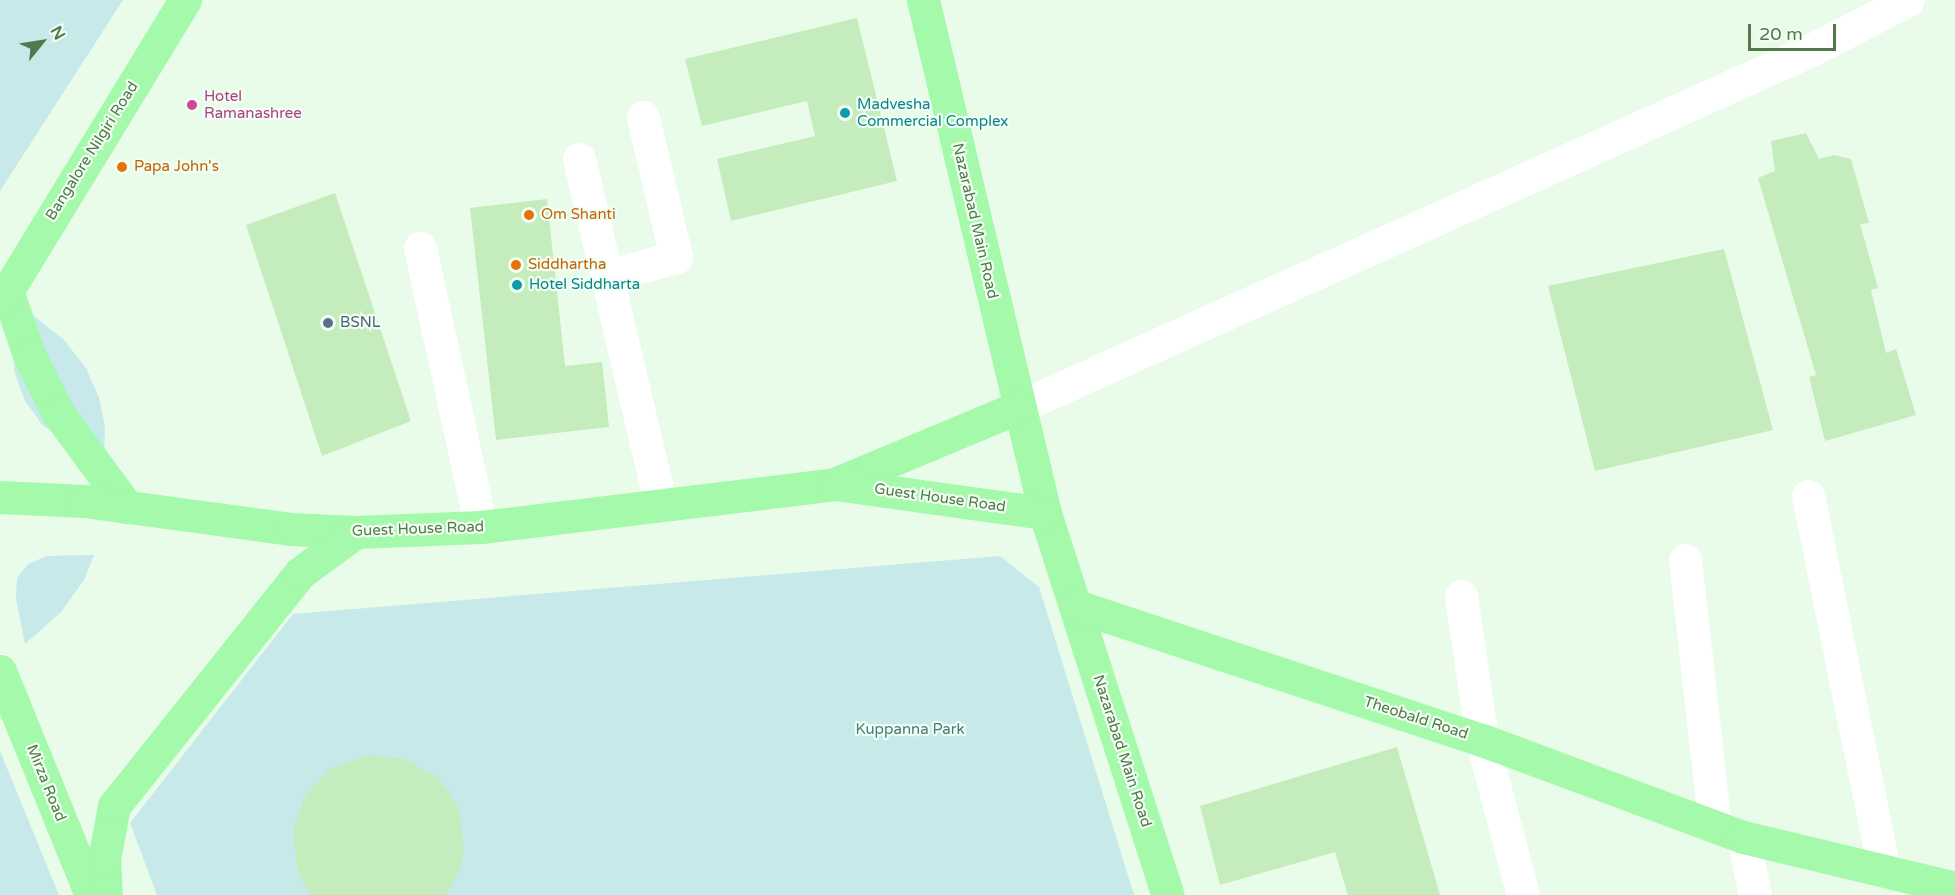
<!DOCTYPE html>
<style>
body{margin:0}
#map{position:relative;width:1955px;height:895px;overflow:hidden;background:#e9fcea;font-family:"Varela Round",sans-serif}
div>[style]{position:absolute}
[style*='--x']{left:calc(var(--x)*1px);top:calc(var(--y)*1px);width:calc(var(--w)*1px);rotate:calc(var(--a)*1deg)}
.green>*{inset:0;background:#c7e9ea}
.building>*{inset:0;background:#c4ecbc}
.minor>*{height:33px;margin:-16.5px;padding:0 16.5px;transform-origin:16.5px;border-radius:16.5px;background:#fff}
.major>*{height:33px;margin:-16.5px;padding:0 16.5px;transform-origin:16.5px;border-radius:16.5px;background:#a4f9aa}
.dots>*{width:16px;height:16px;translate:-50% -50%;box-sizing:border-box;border:3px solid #f0fff1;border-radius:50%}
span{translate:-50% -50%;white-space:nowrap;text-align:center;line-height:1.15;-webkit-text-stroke:4.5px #f0fff1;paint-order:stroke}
.hotel-label{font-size:15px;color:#b23c85}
.left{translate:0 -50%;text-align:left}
.culture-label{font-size:15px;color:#0d838f}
.street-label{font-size:15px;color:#55774d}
.food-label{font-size:15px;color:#c56008}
.service-label{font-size:15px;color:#4e5e75}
.park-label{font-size:15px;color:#477a82}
.north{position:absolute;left:12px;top:12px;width:60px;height:60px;-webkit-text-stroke:4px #f0fff1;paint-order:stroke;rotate:60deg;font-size:16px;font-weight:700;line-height:24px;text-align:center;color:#55774d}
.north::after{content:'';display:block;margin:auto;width:21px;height:27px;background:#55774d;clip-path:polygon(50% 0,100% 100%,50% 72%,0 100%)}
.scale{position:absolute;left:1748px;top:24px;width:88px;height:27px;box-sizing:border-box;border:3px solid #55774d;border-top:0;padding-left:8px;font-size:18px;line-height:21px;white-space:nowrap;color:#55774d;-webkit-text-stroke:4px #f0fff1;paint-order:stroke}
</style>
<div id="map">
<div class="green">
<i style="clip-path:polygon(0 0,123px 0,0 191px)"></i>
<i style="clip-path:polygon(28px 311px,64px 340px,86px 368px,99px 398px,105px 427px,104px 461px,43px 426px,25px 401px,14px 371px,16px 349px)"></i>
<i style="clip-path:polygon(94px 555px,84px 580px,61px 612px,25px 644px,16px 599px,17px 578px,28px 564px,47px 556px)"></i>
<i style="clip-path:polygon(1000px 556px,1039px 587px,1134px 895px,157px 895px,130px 823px,293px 614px)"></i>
<i style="clip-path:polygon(0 751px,59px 895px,0 895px)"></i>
</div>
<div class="building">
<i style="clip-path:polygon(857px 18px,897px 181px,731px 221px,717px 159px,815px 136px,807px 101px,702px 126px,685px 59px)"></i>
<i style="clip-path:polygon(1806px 133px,1819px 159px,1834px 155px,1851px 159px,1869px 223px,1860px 224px,1878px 288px,1871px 290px,1886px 353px,1896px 349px,1916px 415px,1825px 441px,1809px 377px,1816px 375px,1758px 178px,1775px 171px,1771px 141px)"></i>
<i style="clip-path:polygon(335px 193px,411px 421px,322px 456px,246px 225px)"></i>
<i style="clip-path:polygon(547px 199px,565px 366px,602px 362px,609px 427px,496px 440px,470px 208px)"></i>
<i style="clip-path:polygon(1724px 249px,1773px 430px,1595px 471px,1548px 286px)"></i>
<i style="clip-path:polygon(1397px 747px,1440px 895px,1348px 895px,1335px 852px,1220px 885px,1200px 806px)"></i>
<i style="clip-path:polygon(367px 755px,405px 759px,438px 778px,450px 793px,459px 810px,464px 849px,461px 868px,446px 895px,312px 895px,307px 889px,298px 872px,293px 833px,304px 797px,330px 769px)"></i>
</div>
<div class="minor">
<i style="--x:579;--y:159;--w:356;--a:76.7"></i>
<i style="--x:420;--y:248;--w:286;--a:77.7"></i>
<i style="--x:607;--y:276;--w:72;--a:-15.4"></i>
<i style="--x:676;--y:257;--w:144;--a:-103.3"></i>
<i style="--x:1019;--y:407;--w:869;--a:-24.26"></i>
<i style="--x:1811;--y:50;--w:109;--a:-27.3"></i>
<i style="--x:1808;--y:496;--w:383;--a:78.5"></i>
<i style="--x:1685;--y:560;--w:268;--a:83.6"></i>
<i style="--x:1461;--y:596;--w:146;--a:81.7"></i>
<i style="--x:1482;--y:740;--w:160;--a:75.2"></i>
<i style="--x:1743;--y:837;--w:59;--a:78.3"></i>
</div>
<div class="major">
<i style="--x:923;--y:0;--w:527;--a:76.62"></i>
<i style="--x:1045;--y:513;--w:401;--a:72.2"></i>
<i style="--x:7;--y:290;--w:69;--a:71.3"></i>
<i style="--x:29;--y:355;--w:65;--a:63.4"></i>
<i style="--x:58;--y:413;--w:117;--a:53.7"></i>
<i style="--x:0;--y:303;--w:355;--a:-58.6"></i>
<i style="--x:837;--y:483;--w:197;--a:-22.7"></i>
<i style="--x:0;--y:497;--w:84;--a:2.7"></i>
<i style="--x:84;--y:501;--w:208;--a:7.7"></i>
<i style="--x:290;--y:529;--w:66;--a:2.6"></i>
<i style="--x:356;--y:532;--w:125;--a:-2.3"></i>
<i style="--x:481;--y:527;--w:357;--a:-6.9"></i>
<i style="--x:835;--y:484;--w:212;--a:7.9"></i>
<i style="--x:1076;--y:606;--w:428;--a:18.3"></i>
<i style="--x:1482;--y:740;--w:278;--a:20.4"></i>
<i style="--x:1743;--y:837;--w:218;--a:13.5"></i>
<i style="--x:0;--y:671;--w:242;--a:67.9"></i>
<i style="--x:106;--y:895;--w:36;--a:-93"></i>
<i style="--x:104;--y:859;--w:54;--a:-79.3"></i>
<i style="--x:114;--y:806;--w:298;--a:-51.4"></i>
<i style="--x:300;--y:573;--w:69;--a:-36.2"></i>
</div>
<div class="dots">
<i style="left:192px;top:105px;background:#d1479c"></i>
<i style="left:845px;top:113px;background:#0f9aa8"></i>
<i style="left:122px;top:167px;background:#e8710a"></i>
<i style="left:529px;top:215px;background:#e8710a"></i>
<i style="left:516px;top:265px;background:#e8710a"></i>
<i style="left:517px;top:285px;background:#0f9aa8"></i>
<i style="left:328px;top:323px;background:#5c6f8a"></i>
</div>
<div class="hotel-label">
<span class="left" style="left:204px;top:105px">Hotel<br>Ramanashree</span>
</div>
<div class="culture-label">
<span class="left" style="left:857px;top:113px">Madvesha<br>Commercial Complex</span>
<span class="left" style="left:529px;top:285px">Hotel Siddharta</span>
</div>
<div class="street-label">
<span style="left:92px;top:151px;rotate:-58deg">Bangalore Nilgiri Road</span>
<span style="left:975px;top:221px;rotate:77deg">Nazarabad Main Road</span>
<span style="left:940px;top:498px;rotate:8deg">Guest House Road</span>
<span style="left:418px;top:529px;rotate:-2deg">Guest House Road</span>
<span style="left:1416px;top:718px;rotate:18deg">Theobald Road</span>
<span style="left:1122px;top:751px;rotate:72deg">Nazarabad Main Road</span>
<span style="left:46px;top:783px;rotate:68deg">Mirza Road</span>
</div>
<div class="food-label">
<span class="left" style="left:134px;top:167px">Papa John's</span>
<span class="left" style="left:541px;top:215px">Om Shanti</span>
<span class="left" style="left:528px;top:265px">Siddhartha</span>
</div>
<div class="service-label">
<span class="left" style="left:340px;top:323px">BSNL</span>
</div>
<div class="park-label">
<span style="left:910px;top:730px">Kuppanna Park</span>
</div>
<div class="north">N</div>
<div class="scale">20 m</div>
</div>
